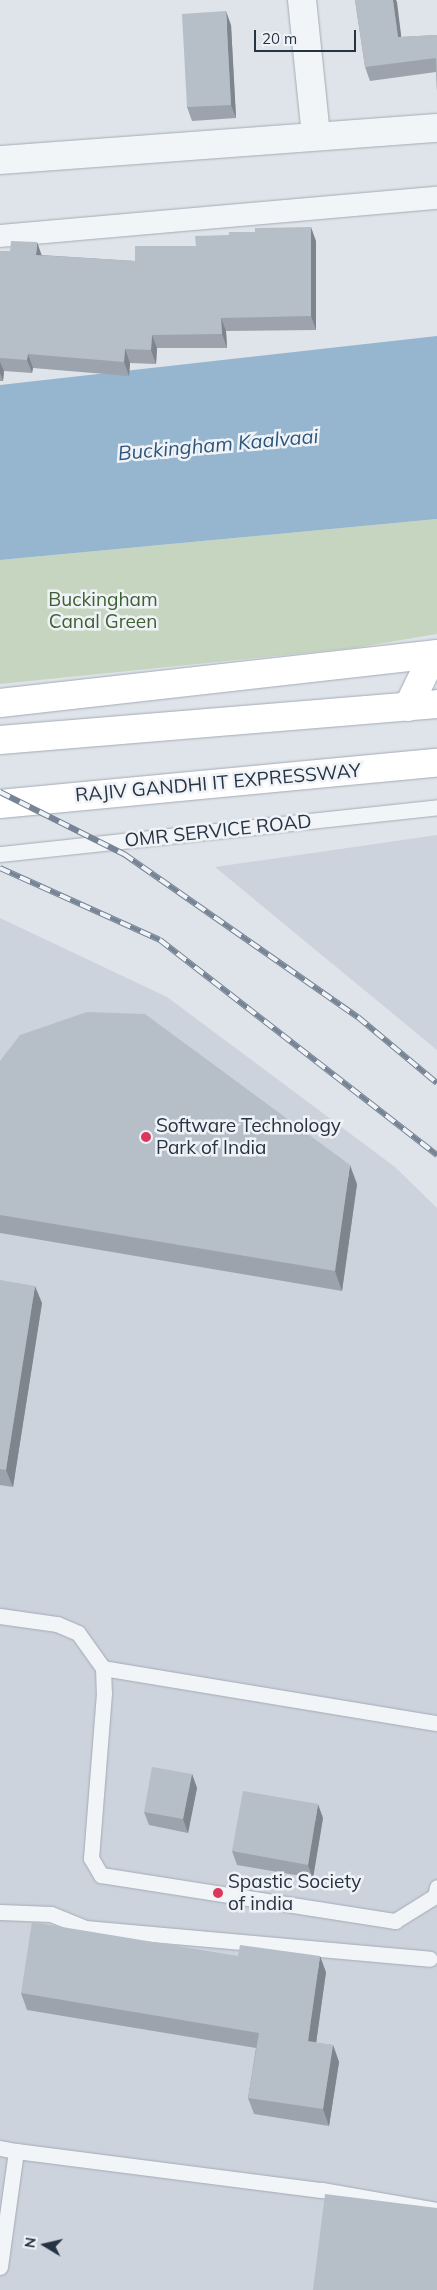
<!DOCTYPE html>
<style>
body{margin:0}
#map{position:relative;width:437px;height:2290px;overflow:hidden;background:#dfe4ea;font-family:Mulish,sans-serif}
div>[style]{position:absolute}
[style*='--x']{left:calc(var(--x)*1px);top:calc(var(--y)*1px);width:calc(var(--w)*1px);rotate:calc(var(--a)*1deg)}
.built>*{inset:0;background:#cdd3dc}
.green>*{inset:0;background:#c6d5bf}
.water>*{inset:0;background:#96b5ce}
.roads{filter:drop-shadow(0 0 1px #a4abb5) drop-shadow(0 0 1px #a4abb5)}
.service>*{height:15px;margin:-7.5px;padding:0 7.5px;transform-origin:7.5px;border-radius:7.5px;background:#f2f5f8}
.pedestrian>*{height:22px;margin:-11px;padding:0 11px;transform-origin:11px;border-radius:11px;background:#f2f5f8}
.minor>*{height:28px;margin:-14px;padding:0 14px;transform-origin:14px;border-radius:14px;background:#f2f5f8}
.secondary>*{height:28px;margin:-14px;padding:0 14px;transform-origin:14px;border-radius:14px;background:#fff}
.primary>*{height:28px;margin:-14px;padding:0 14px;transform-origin:14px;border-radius:14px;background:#fff}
.rail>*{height:5.5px;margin-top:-2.75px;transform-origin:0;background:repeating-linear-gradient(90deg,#eff3f7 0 11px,#778495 0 22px);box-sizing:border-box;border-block:1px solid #778495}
.wall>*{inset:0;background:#9da3ac}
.shaded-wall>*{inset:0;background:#7f858c}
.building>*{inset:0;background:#b6bec8}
.dots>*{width:14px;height:14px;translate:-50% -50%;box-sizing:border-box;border:2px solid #eff3f7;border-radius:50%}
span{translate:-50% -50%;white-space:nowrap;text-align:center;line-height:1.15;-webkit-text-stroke:5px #eff3f7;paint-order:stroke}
.park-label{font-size:19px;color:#3e6032}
.street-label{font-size:19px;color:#263343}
.poi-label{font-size:19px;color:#263343}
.left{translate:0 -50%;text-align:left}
.water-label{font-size:20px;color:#2c557b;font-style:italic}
.north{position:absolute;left:20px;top:2220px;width:50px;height:50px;-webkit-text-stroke:4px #eff3f7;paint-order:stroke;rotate:279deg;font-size:14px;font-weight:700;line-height:20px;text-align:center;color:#263343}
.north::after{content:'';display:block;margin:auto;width:18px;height:22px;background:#263343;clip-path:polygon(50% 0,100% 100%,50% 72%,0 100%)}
.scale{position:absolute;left:254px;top:30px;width:102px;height:22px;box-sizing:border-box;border:2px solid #263343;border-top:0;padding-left:6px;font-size:15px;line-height:18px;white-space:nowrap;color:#263343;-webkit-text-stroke:4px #eff3f7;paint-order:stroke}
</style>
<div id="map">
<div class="built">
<i style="clip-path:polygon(437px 835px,437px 1050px,215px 867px)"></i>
<i style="clip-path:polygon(0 918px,167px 997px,395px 1167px,437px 1208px,437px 2290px,0 2290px)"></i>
</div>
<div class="green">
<i style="clip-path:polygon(437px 519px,437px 634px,354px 648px,0 684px,0 560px)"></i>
</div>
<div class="water">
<i style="clip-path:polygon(437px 336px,437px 519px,0 560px,0 385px)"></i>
</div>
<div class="roads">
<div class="service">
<i style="--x:0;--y:854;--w:440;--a:-6.1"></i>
<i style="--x:0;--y:1616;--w:58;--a:8"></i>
<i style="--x:57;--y:1624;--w:23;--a:23"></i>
<i style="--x:78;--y:1633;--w:43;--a:54.5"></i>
<i style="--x:103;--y:1668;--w:25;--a:88"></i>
<i style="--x:104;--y:1693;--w:166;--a:94.5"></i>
<i style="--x:91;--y:1858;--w:20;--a:60"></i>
<i style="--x:101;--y:1875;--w:298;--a:8.9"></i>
<i style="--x:395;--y:1921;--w:47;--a:-32"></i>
<i style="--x:435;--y:1896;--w:9;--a:-77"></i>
<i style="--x:103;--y:1668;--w:338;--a:9.4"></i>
<i style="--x:0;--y:1912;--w:51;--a:2.2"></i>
<i style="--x:51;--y:1914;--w:37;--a:22"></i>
<i style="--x:85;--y:1928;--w:346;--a:5.1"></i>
<i style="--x:0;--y:2148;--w:16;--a:11"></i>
<i style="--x:16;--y:2151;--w:117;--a:97.9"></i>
<i style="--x:16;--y:2151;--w:308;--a:7.3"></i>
<i style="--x:322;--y:2190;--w:117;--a:9.9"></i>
</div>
<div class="pedestrian">
<i style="--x:0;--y:236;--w:439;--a:-5"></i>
</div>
<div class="minor">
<i style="--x:302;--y:0;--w:136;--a:84.1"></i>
<i style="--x:0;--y:160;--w:438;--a:-4.2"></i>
</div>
<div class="secondary">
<i style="--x:0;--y:703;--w:440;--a:-6.4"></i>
</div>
<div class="primary">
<i style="--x:408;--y:707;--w:58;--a:-64.3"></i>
<i style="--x:0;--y:740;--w:438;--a:-4.7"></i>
<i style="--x:0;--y:804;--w:439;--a:-5.4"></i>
</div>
</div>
<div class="rail">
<i style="--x:0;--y:792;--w:139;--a:26.6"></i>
<i style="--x:124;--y:854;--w:285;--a:34.9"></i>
<i style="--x:358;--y:1017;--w:103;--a:39.9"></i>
<i style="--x:0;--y:868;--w:175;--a:24.2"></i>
<i style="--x:160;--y:940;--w:351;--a:37.8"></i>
</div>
<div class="wall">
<i style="clip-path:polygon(355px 0,396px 0,401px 37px,437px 35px,437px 92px,436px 72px,370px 81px,365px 67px)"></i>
<i style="clip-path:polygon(231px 25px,236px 118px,192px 121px,187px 107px)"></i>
<i style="clip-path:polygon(316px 241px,316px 330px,226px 331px,227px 348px,157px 348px,156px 364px,130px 363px,129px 376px,33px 368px,32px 373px,4px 371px,3px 381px,0 381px,0 251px,41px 255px,135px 261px,196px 246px)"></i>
<i style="clip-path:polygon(0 1061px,357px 1184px,342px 1291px,0 1233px)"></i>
<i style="clip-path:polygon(0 1280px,42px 1303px,13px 1487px,0 1485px)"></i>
<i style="clip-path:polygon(192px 1774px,197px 1788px,188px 1833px,149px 1825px,144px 1812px)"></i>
<i style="clip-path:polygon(323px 1818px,313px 1878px,237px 1865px,232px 1851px)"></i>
<i style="clip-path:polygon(326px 1972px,316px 2043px,333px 2045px,339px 2062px,329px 2126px,254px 2114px,248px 2098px,256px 2048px,27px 2010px,21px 1993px)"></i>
</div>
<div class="shaded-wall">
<i style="clip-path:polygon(393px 0,396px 0,397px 2px,403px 51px,398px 37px)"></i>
<i style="clip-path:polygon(226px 11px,231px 25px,236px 118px,231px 105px)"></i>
<i style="clip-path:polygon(311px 227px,316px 241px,316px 330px,311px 316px)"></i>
<i style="clip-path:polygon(37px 242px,42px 256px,36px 255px)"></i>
<i style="clip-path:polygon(221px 318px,226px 331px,227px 348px,222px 334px)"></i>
<i style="clip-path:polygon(152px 335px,157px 348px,156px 364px,151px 350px)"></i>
<i style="clip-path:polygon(125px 349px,130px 363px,129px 376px,124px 362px)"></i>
<i style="clip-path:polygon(28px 354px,33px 368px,32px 373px,27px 360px)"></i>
<i style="clip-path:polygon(0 362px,4px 371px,3px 381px,0 373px)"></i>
<i style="clip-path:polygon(350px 1165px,357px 1184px,342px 1291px,335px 1271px)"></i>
<i style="clip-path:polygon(35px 1286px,42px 1303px,13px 1487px,6px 1470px)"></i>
<i style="clip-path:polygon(192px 1774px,197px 1788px,188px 1833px,183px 1819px)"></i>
<i style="clip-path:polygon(318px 1804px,323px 1818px,313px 1878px,308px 1865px)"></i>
<i style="clip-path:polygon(320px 1956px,326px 1972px,314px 2058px,308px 2041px)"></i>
<i style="clip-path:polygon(333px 2045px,339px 2062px,329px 2126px,323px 2109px)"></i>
</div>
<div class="building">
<i style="clip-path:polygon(355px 0,393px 0,398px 37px,437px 35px,437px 90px,436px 58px,365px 67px)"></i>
<i style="clip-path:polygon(226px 11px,231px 105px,187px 107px,182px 14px)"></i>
<i style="clip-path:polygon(311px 227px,311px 316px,221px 318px,222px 334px,152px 335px,151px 350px,125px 349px,124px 362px,28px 354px,27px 360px,0 358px,0 251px,10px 251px,11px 241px,37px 242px,36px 255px,135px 261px,135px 246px,196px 246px,195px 236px,229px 235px,229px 232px,255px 232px,255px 228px)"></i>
<i style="clip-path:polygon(87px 1012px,145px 1014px,350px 1165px,335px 1271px,0 1215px,0 1061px,20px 1035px)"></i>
<i style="clip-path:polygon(0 1280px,35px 1286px,6px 1470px,0 1469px)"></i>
<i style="clip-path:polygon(152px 1767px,192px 1774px,183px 1819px,144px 1812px)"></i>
<i style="clip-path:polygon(243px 1791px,318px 1804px,308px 1865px,232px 1851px)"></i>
<i style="clip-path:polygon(32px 1922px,238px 1956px,240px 1945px,320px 1956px,308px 2041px,333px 2045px,323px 2109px,248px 2098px,259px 2033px,21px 1993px)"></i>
<i style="clip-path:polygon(325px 2194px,437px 2208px,437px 2290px,313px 2290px)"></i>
</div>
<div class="dots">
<i style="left:146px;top:1137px;background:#dc365c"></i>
<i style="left:218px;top:1893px;background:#dc365c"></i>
</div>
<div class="park-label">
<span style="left:103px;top:611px">Buckingham<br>Canal Green</span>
</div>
<div class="street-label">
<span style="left:218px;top:783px;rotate:-5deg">RAJIV GANDHI IT EXPRESSWAY</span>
<span style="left:218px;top:831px;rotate:-6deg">OMR SERVICE ROAD</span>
</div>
<div class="poi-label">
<span class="left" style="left:156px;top:1137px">Software Technology<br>Park of India</span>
<span class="left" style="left:228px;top:1893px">Spastic Society<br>of india</span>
</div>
<div class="water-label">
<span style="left:218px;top:444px;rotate:-5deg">Buckingham Kaalvaai</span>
</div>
<div class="north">N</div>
<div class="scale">20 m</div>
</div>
